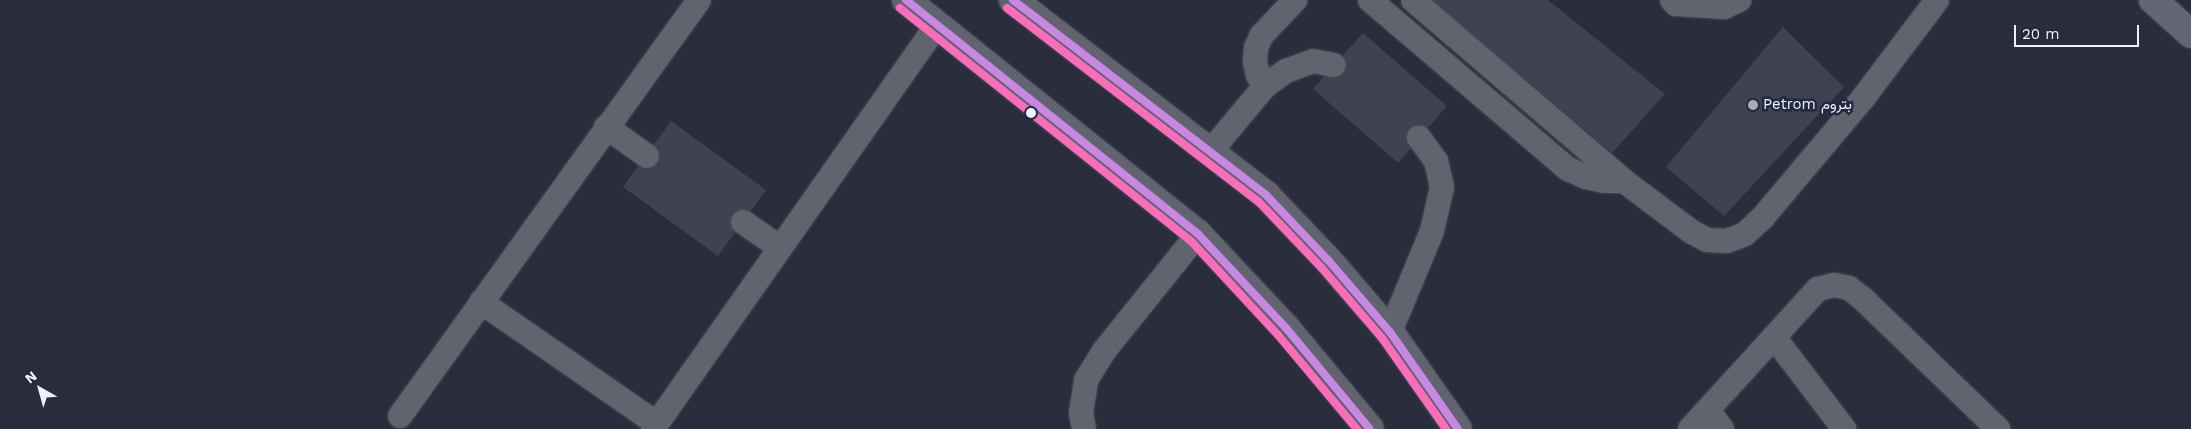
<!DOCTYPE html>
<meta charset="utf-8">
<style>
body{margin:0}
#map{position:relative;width:2191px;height:429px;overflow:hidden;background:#2a2d3b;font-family:"Work Sans",Vazirmatn,sans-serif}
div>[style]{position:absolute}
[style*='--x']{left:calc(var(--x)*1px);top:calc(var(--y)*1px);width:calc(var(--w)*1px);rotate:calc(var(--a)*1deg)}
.building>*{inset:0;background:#3f4251}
.roads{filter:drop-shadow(0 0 1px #484b56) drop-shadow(0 0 1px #484b56)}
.service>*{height:24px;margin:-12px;padding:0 12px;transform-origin:12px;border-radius:12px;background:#61646f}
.secondary>*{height:28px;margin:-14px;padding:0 14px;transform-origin:14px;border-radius:14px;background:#61646f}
.trunk>*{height:28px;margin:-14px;padding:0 14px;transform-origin:14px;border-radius:14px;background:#646675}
.bus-1>*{height:8px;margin:-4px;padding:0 4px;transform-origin:4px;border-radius:4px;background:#c787e3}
.bus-2>*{height:8px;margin:-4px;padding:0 4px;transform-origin:4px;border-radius:4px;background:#fb6dba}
.dots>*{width:14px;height:14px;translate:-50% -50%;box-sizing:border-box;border:2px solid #242941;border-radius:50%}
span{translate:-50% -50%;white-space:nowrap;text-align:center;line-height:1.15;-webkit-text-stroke:5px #242941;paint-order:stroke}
.poi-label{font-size:15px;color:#eef1fe}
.left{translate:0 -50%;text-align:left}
.north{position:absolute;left:15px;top:364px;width:50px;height:50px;-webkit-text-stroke:4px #242941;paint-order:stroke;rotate:322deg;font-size:14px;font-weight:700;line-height:20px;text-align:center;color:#eef1fe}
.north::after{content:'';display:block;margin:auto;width:18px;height:22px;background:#eef1fe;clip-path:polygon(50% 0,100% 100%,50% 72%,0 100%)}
.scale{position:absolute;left:2014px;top:25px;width:125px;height:22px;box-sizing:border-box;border:2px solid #eef1fe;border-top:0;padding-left:6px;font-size:15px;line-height:18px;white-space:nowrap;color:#eef1fe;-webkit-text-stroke:4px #242941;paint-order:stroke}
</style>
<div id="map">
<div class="building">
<i style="clip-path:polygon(1431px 0,1548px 0,1665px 94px,1612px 153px)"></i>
<i style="clip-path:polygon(1783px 27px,1844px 87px,1724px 216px,1666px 167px)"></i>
<i style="clip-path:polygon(1363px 33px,1447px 106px,1398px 163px,1313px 89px)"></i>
<i style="clip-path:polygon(671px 121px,766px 190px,718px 256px,623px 187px)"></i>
</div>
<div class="roads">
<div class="service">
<i style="--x:1370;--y:0;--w:260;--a:40.5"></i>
<i style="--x:1568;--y:169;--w:20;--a:24"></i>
<i style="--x:1586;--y:177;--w:19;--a:12"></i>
<i style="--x:1605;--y:181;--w:19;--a:0"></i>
<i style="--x:1413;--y:0;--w:278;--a:40.6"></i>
<i style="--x:1624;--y:181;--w:85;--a:36.9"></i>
<i style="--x:1692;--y:232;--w:17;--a:28"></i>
<i style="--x:1707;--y:240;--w:20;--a:3"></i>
<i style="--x:1727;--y:241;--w:19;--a:-21"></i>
<i style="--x:1745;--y:234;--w:25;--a:-43"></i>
<i style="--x:1763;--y:217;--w:157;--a:-49.9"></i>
<i style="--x:1864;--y:97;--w:121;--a:-53"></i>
<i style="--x:1672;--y:0;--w:6;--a:45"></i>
<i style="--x:1676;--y:4;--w:48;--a:3.6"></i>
<i style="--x:1724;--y:7;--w:17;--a:-25"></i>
<i style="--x:1265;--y:86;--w:13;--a:-122"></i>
<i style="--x:1258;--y:75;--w:13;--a:-103"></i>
<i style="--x:1255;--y:62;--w:14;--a:-86"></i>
<i style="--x:1256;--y:48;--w:13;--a:-67"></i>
<i style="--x:1261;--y:36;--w:50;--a:-46.6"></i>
<i style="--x:606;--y:127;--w:50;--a:35.3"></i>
<i style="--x:1210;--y:152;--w:86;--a:-50.2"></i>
<i style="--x:1265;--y:86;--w:26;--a:-36"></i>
<i style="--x:1286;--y:71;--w:29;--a:-20"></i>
<i style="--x:1313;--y:61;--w:21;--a:11"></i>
<i style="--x:743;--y:222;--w:44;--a:34.8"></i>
<i style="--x:481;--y:302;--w:214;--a:34.7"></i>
<i style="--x:1390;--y:332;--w:109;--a:-67.4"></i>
<i style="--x:1432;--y:231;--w:45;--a:-77.2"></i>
<i style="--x:1442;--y:187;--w:27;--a:-103"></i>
<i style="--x:1436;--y:161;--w:29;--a:-126"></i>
<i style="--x:1774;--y:337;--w:116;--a:52.7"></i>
<i style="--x:1708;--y:410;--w:24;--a:54"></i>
<i style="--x:400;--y:416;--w:512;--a:-54.29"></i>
<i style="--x:653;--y:429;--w:494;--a:-54.9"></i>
<i style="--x:1084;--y:429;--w:16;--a:-101"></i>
<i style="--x:1081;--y:413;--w:33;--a:-81"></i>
<i style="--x:1086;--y:380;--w:34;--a:-58"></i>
<i style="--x:1104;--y:351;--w:150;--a:-51.2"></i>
<i style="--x:1690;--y:429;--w:190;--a:-47.6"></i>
<i style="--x:1818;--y:289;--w:16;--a:-14"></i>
<i style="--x:1834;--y:285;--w:15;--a:11"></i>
<i style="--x:1849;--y:288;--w:16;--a:38"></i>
<i style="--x:1862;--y:298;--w:189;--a:43.9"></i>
</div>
<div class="secondary">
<i style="--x:906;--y:0;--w:374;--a:38.7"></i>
<i style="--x:1198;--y:234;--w:129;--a:46.9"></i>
<i style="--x:1286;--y:328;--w:131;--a:50.3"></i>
<i style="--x:1013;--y:0;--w:319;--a:37.6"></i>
<i style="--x:1266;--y:195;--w:90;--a:46.4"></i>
<i style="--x:1328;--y:260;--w:95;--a:49.3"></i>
<i style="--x:1390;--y:332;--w:118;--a:55"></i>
</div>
<div class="trunk">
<i style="--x:2153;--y:0;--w:51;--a:41.8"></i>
</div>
</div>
<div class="bus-1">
<i style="--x:906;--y:0;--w:374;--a:38.7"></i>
<i style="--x:1198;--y:234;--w:129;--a:46.9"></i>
<i style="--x:1286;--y:328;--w:131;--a:50.3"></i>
<i style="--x:1013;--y:0;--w:319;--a:37.6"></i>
<i style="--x:1266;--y:195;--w:90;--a:46.4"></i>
<i style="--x:1328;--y:260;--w:95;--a:49.3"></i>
<i style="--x:1390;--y:332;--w:118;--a:55"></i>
</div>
<div class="bus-2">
<i style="--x:900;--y:8;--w:373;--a:38.7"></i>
<i style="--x:1191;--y:241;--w:128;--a:47.2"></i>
<i style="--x:1278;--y:335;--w:123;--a:50"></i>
<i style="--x:1007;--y:8;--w:318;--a:37.6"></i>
<i style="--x:1259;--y:202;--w:90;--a:46.4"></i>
<i style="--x:1321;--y:267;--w:94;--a:49.3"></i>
<i style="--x:1382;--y:338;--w:111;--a:54.9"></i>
</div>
<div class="dots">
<i style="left:1753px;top:105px;background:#a9acba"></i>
<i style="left:1031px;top:113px;background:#eef1fe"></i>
</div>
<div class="poi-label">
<span class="left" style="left:1763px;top:105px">Petrom بتروم</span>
</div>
<div class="north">N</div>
<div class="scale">20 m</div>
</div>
